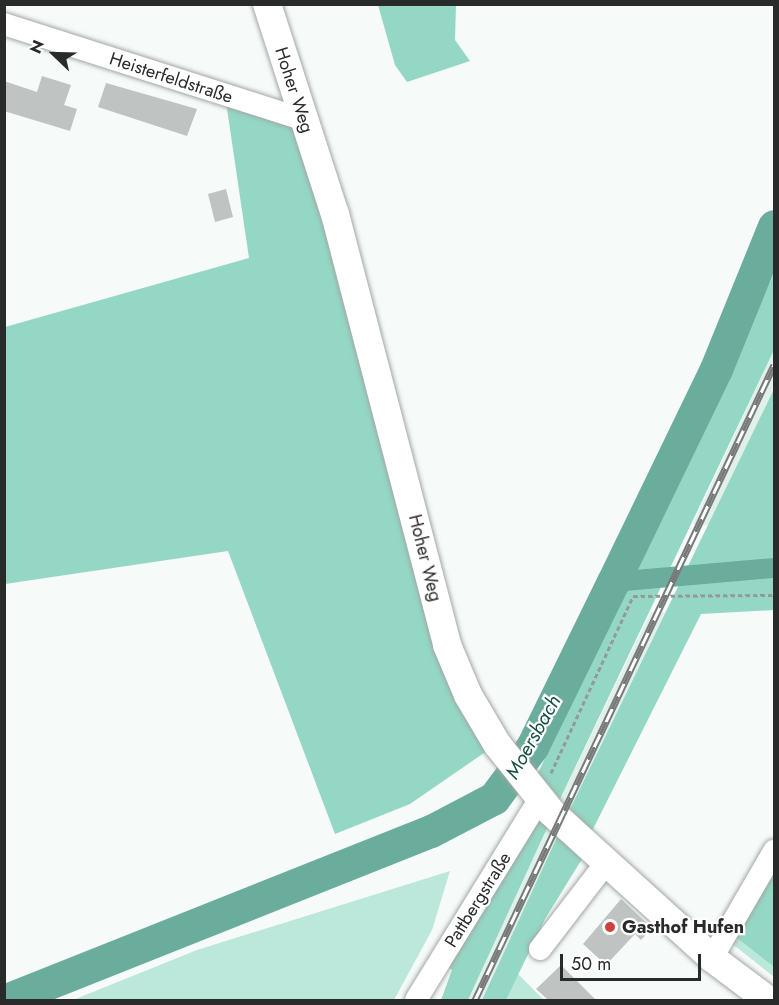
<!DOCTYPE html>
<meta charset="utf-8">
<style>
body{margin:0}
#map{position:relative;width:779px;height:1005px;overflow:hidden;background:#f6fbf9;font-family:Jost,sans-serif}
div>[style]{position:absolute}
[style*='--x']{left:calc(var(--x)*1px);top:calc(var(--y)*1px);width:calc(var(--w)*1px);rotate:calc(var(--a)*1deg)}
.built>*{inset:0;background:#e2f0ec}
.green>*{inset:0;background:#bce7db}
.forest>*{inset:0;background:#94d7c5}
.canal>*{height:20px;margin:-10px;padding:0 10px;transform-origin:10px;border-radius:10px;background:#6bad9c}
.river>*{height:33px;margin:-16.5px;padding:0 16.5px;transform-origin:16.5px;border-radius:16.5px;background:#6bad9c}
.building>*{inset:0;background:#bfc4c3}
.path>*{height:3px;margin-top:-1.5px;transform-origin:0;background:repeating-linear-gradient(90deg,#959997 0 4.5px,transparent 0 7.5px)}
.roads{filter:drop-shadow(0 0 2px #a2a7a5) drop-shadow(0 0 2px #a2a7a5)}
.minor>*{height:22px;margin:-11px;padding:0 11px;transform-origin:11px;border-radius:11px;background:#fff}
.major>*{height:28px;margin:-14px;padding:0 14px;transform-origin:14px;border-radius:14px;background:#fff}
.rail>*{height:7px;margin-top:-3.5px;transform-origin:0;background:repeating-linear-gradient(90deg,#fff 0 14px,#777a79 0 28px);box-sizing:border-box;border-block:2px solid #777a79}
.dots>*{width:16px;height:16px;translate:-50% -50%;box-sizing:border-box;border:3px solid #fff;border-radius:50%}
span{translate:-50% -50%;white-space:nowrap;text-align:center;line-height:1.15;-webkit-text-stroke:4.5px #fff;paint-order:stroke}
.street-label{font-size:18px;color:#292b2a}
.poi-label{font-size:18px;color:#292b2a;font-weight:700}
.left{translate:0 -50%;text-align:left}
.water-label{font-size:20px;color:#185044;font-style:italic}
.frame{position:absolute;inset:0;border:6px solid #292b2a;pointer-events:none}
.north{position:absolute;left:24px;top:24px;width:60px;height:60px;-webkit-text-stroke:4px #fff;paint-order:stroke;rotate:293deg;font-size:16px;font-weight:700;line-height:24px;text-align:center;color:#292b2a}
.north::after{content:'';display:block;margin:auto;width:21px;height:27px;background:#292b2a;clip-path:polygon(50% 0,100% 100%,50% 72%,0 100%)}
.scale{position:absolute;left:560px;top:954px;width:141px;height:27px;box-sizing:border-box;border:3px solid #292b2a;border-top:0;padding-left:8px;font-size:18px;line-height:21px;white-space:nowrap;color:#292b2a;-webkit-text-stroke:4px #fff;paint-order:stroke}
</style>
<div id="map">
<div class="built">
<i style="clip-path:polygon(774px 350px,774px 389px,708px 525px,693px 524px)"></i>
<i style="clip-path:polygon(651px 612px,665px 613px,570px 809px,560px 799px)"></i>
<i style="clip-path:polygon(548px 826px,558px 835px,482px 1000px,468px 1000px)"></i>
</div>
<div class="green">
<i style="clip-path:polygon(450px 871px,432px 930px,394px 1000px,73px 1000px,197px 950px)"></i>
<i style="clip-path:polygon(733px 935px,774px 967px,774px 977px,731px 943px)"></i>
<i style="clip-path:polygon(517px 973px,544px 1000px,506px 1000px)"></i>
</div>
<div class="forest">
<i style="clip-path:polygon(378px 5px,456px 5px,455px 40px,470px 61px,407px 82px,395px 65px)"></i>
<i style="clip-path:polygon(225px 95px,304px 120px,447px 645px,497px 744px,410px 804px,335px 834px,228px 551px,5px 584px,5px 327px,249px 258px)"></i>
<i style="clip-path:polygon(774px 273px,774px 350px,560px 799px,538px 773px)"></i>
<i style="clip-path:polygon(774px 389px,774px 610px,701px 614px,592px 831px,570px 809px)"></i>
<i style="clip-path:polygon(528px 804px,548px 826px,468px 1000px,441px 1000px,452px 970px,445px 965px)"></i>
<i style="clip-path:polygon(558px 835px,582px 859px,545px 919px,506px 1000px,482px 1000px)"></i>
<i style="clip-path:polygon(774px 866px,774px 967px,733px 935px)"></i>
</div>
<div class="canal">
<i style="--x:613;--y:582;--w:162;--a:-5"></i>
</div>
<div class="river">
<i style="--x:6;--y:1000;--w:457;--a:-21.7"></i>
<i style="--x:431;--y:831;--w:71;--a:-27.6"></i>
<i style="--x:494;--y:798;--w:64;--a:-53.3"></i>
<i style="--x:532;--y:747;--w:184;--a:-63.9"></i>
<i style="--x:613;--y:582;--w:237;--a:-64.2"></i>
<i style="--x:716;--y:369;--w:154;--a:-67.9"></i>
</div>
<div class="building">
<i style="clip-path:polygon(42px 76px,71px 85px,64px 105px,77px 109px,70px 131px,4px 111px,4px 81px,37px 92px)"></i>
<i style="clip-path:polygon(106px 83px,197px 109px,187px 136px,98px 107px)"></i>
<i style="clip-path:polygon(226px 189px,233px 217px,215px 222px,208px 194px)"></i>
<i style="clip-path:polygon(621px 899px,652px 928px,641px 940px,635px 934px,606px 965px,583px 944px)"></i>
<i style="clip-path:polygon(561px 965px,596px 1000px,548px 1000px,536px 989px)"></i>
</div>
<div class="path">
<i style="--x:551;--y:773;--w:195;--a:-65.1"></i>
<i style="--x:633;--y:596;--w:141;--a:-0.4"></i>
</div>
<div class="roads">
<div class="minor">
<i style="--x:4;--y:24;--w:315;--a:17.7"></i>
<i style="--x:540;--y:949;--w:108;--a:-52.5"></i>
<i style="--x:712;--y:958;--w:124;--a:-59.9"></i>
<i style="--x:416;--y:1000;--w:235;--a:-58.4"></i>
</div>
<div class="major">
<i style="--x:267;--y:4;--w:221;--a:72.1"></i>
<i style="--x:335;--y:214;--w:445;--a:75.4"></i>
<i style="--x:447;--y:645;--w:54;--a:67.2"></i>
<i style="--x:468;--y:695;--w:57;--a:59.4"></i>
<i style="--x:497;--y:744;--w:87;--a:51.5"></i>
<i style="--x:551;--y:812;--w:217;--a:42.2"></i>
<i style="--x:712;--y:958;--w:70;--a:36.9"></i>
</div>
</div>
<div class="rail">
<i style="--x:475;--y:1000;--w:702;--a:-64.79"></i>
</div>
<div class="dots">
<i style="left:610px;top:927px;background:#cf403c"></i>
</div>
<div class="street-label">
<span style="left:171px;top:78px;rotate:18deg">Heisterfeldstraße</span>
<span style="left:294px;top:90px;rotate:72deg">Hoher Weg</span>
<span style="left:425px;top:558px;rotate:76deg">Hoher Weg</span>
<span style="left:478px;top:900px;rotate:-58deg">Pattbergstraße</span>
</div>
<div class="poi-label">
<span class="left" style="left:622px;top:927px">Gasthof Hufen</span>
</div>
<div class="water-label">
<span style="left:533px;top:737px;rotate:-61deg">Moersbach</span>
</div>
<div class="frame"></div>
<div class="north">N</div>
<div class="scale">50 m</div>
</div>
